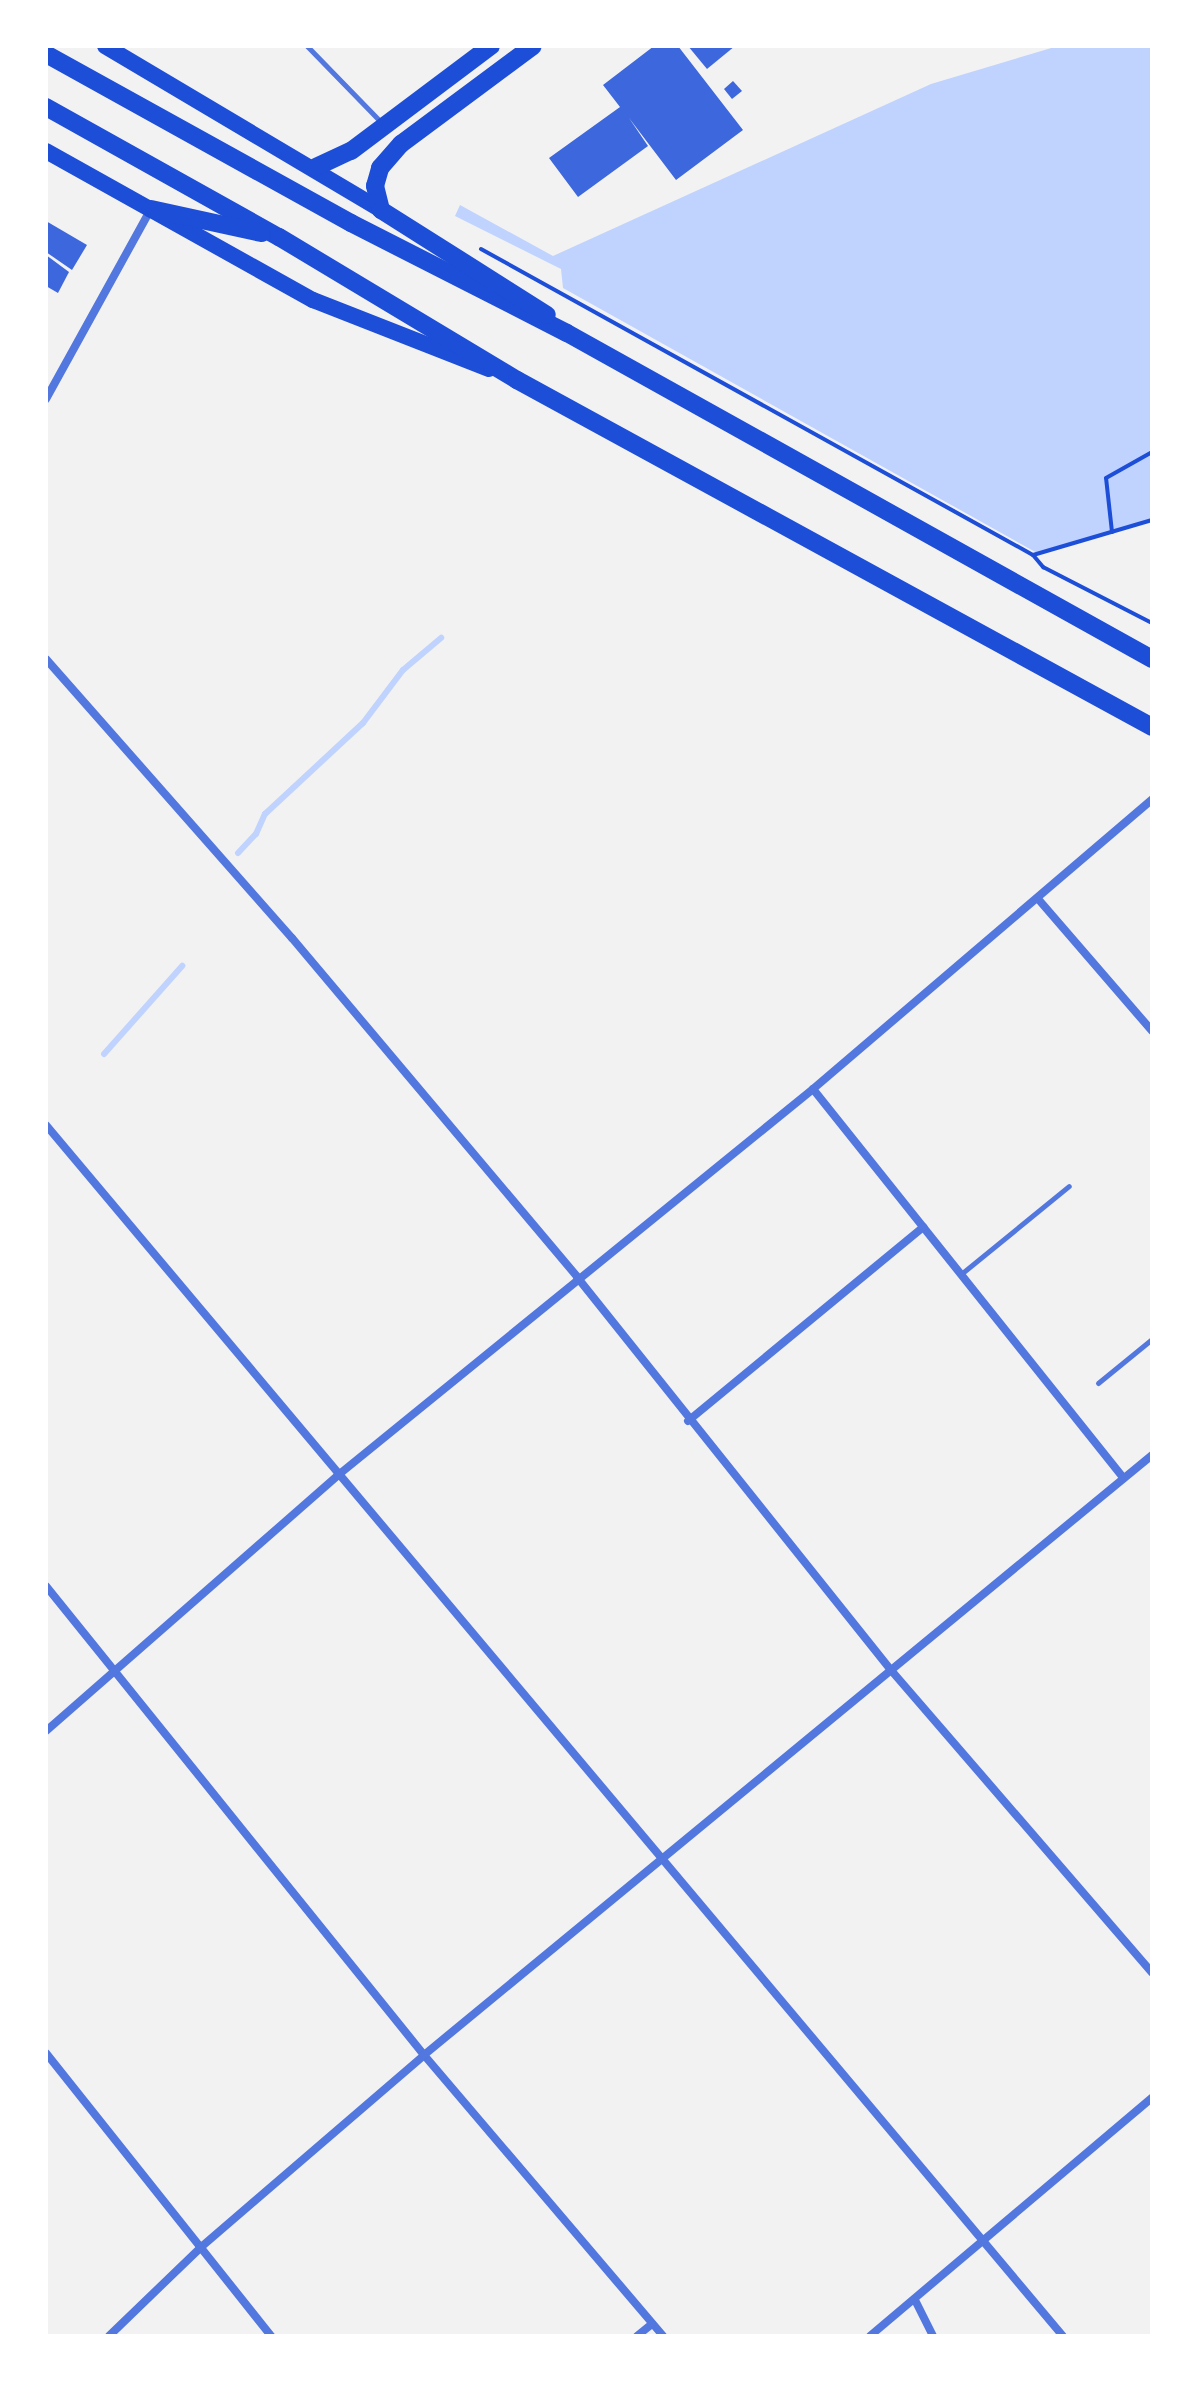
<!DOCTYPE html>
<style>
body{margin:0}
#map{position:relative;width:1198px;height:2382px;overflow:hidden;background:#f2f2f2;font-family:"Roboto Condensed",sans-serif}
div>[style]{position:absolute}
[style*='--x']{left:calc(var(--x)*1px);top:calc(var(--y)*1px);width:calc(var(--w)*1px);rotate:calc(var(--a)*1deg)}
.water>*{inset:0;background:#bfd3fe}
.stream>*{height:6px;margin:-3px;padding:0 3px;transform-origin:3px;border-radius:3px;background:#bfd3fe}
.building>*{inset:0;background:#3d67dc}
.path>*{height:4px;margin:-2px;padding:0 2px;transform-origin:2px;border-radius:2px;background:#1d4ed8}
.service>*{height:5px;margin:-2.5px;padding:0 2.5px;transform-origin:2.5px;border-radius:2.5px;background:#5277de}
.minor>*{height:8px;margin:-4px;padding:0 4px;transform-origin:4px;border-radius:4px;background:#5277de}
.secondary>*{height:16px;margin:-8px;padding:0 8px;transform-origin:8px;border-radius:8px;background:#1d4ed8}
.primary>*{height:18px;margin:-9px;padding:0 9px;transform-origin:9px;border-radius:9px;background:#1d4ed8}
.trunk>*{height:18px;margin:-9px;padding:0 9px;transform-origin:9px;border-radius:9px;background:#1d4ed8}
span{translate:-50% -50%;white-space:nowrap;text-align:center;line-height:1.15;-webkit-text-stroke:8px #fff;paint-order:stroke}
.frame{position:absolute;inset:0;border:48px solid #fff;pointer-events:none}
</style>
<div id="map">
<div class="water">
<i style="clip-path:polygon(1058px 46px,1152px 46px,1152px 520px,1039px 554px,563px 288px,561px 269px,455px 216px,460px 205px,553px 256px,931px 84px)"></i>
</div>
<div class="stream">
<i style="--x:238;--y:853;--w:26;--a:-47"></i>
<i style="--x:256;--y:834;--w:22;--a:-66"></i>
<i style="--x:265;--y:814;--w:134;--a:-42.9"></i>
<i style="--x:363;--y:723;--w:66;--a:-53"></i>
<i style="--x:403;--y:670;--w:50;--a:-40.1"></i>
<i style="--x:104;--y:1054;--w:118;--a:-48.4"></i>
</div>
<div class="building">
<i style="clip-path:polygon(654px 46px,678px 46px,743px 130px,676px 180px,629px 118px,648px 146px,578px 197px,549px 158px,620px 107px,603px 85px)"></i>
<i style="clip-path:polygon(688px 46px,735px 46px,707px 69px)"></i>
<i style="clip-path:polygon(733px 81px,742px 91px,732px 99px,724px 89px)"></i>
<i style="clip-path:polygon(46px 221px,87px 245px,72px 270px,46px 252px)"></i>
<i style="clip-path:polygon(46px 255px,69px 272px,58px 293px,46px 286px)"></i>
</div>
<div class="path">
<i style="--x:481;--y:249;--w:631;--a:29"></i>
<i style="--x:1033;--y:555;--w:16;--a:50"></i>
<i style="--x:1043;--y:567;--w:123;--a:27.2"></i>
<i style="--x:1112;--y:532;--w:54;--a:-96.3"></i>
<i style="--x:1106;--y:478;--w:53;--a:-29.5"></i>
<i style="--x:1033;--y:555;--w:124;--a:-16.4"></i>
</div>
<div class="service">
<i style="--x:307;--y:46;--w:106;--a:45.8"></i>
<i style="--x:961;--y:1274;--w:139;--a:-39.2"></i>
<i style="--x:1098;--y:1383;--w:70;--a:-39.2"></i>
</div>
<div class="minor">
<i style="--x:46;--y:399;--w:217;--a:-61.1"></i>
<i style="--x:46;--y:659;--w:372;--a:48.6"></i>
<i style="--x:292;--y:938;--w:443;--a:49.9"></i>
<i style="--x:577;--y:1277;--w:502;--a:51.39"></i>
<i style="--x:890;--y:1669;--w:401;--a:49.2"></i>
<i style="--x:1039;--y:900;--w:173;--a:49.2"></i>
<i style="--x:813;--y:1089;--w:497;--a:51.4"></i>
<i style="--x:46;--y:1125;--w:1581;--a:49.98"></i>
<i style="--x:688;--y:1421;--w:305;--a:-39.5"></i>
<i style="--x:46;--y:1586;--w:602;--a:51.13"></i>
<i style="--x:424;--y:2055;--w:369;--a:49.6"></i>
<i style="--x:46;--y:1731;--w:387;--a:-41.2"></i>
<i style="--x:337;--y:1476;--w:613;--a:-39.11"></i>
<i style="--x:813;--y:1089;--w:446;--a:-40.5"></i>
<i style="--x:46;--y:2053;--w:362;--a:51.5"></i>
<i style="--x:915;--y:2300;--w:40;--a:63.4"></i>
<i style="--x:109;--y:2336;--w:127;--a:-44"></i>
<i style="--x:200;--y:2248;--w:296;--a:-40.7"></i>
<i style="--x:424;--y:2055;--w:943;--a:-39.49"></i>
<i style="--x:637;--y:2336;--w:19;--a:-39"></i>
<i style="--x:870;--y:2336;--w:369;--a:-40.2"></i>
</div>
<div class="secondary">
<i style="--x:105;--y:46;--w:321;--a:30.7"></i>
<i style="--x:46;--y:151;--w:306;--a:29.2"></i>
<i style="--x:313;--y:300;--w:189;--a:21.4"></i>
</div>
<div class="primary">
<i style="--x:316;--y:167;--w:38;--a:-25"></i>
<i style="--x:351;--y:151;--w:175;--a:-36.9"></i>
<i style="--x:381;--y:210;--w:25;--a:-104"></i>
<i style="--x:375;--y:186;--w:19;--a:-74"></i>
<i style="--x:380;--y:168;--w:32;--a:-49"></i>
<i style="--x:401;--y:144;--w:164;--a:-36.6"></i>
</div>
<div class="trunk">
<i style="--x:46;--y:54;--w:349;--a:29"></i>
<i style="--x:351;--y:223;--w:242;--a:27"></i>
<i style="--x:567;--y:333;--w:670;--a:29.13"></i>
<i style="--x:46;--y:107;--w:267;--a:29.2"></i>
<i style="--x:279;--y:237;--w:278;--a:31"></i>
<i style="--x:517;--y:380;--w:724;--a:28.65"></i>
<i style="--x:151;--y:209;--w:113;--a:12.3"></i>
<i style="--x:381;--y:210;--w:196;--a:32.3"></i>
</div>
<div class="frame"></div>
</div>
